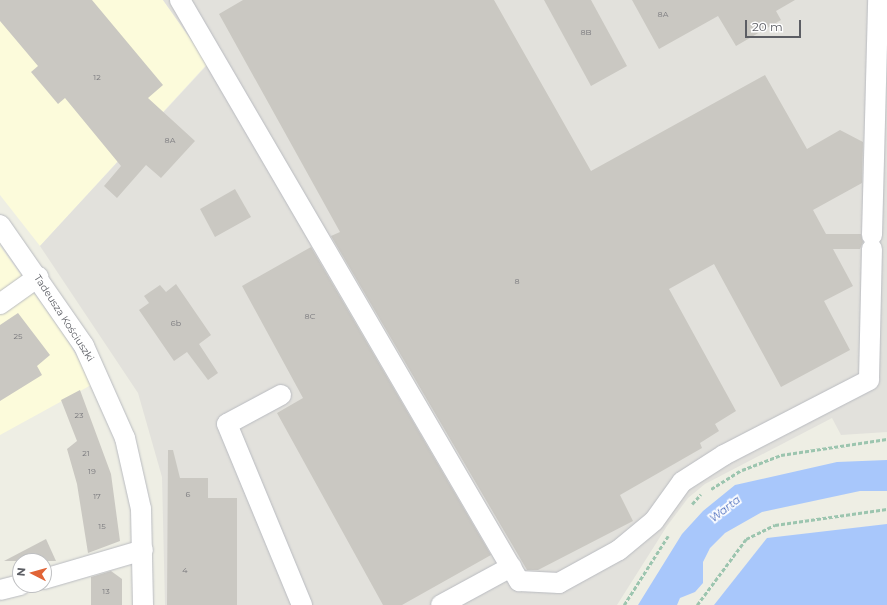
<!DOCTYPE html>
<meta charset="utf-8">
<style>
body{margin:0}
#map{position:relative;width:887px;height:605px;overflow:hidden;background:#eeeee4;font-family:Montserrat,sans-serif}
div>[style]{position:absolute}
[style*='--x']{left:calc(var(--x)*1px);top:calc(var(--y)*1px);width:calc(var(--w)*1px);rotate:calc(var(--a)*1deg)}
.commercial>*{inset:0;background:#fcfbdb}
.industrial>*{inset:0;background:#e2e1dc}
.water>*{inset:0;background:#a8c7fb}
.building>*{inset:0;background:#cac8c2}
.path>*{height:2.5px;margin-top:-1.25px;transform-origin:0;background:repeating-linear-gradient(90deg,#9cc5af 0 4px,transparent 0 6px)}
.roads{filter:drop-shadow(0 0 1px #b9bbc0) drop-shadow(0 0 1px #b9bbc0)}
.minor>*{height:20px;margin:-10px;padding:0 10px;transform-origin:10px;border-radius:10px;background:#fff}
span{translate:-50% -50%;white-space:nowrap;text-align:center;line-height:1.15;-webkit-text-stroke:3.5px #fff;paint-order:stroke}
.number-label{font-size:8px;color:#78787c}
.number-label span{-webkit-text-stroke-width:0}
.street-label{font-size:10px;color:#5c5e64}
.water-label{font-size:11px;color:#4b6dbe;font-style:italic}
.north{position:absolute;left:12px;top:553px;width:40px;height:40px;box-sizing:border-box;background:#fff;border:1px solid #bebfc1;border-radius:50%;rotate:276deg;font-size:11px;font-weight:700;line-height:16px;text-align:center;color:#5c5e64}
.north::after{content:'';display:block;margin:auto;width:14px;height:18px;background:#e16437;clip-path:polygon(50% 0,100% 100%,50% 72%,0 100%)}
.scale{position:absolute;left:745px;top:20px;width:56px;height:18px;box-sizing:border-box;border:2px solid #5c5e64;border-top:0;padding-left:5px;font-size:12px;line-height:14px;white-space:nowrap;color:#5c5e64;-webkit-text-stroke:3px #fff;paint-order:stroke}
</style>
<div id="map">
<div class="commercial">
<i style="clip-path:polygon(0 0,163px 0,208px 63px,40px 246px,0 195px)"></i>
<i style="clip-path:polygon(0 246px,64px 335px,93px 384px,0 435px)"></i>
</div>
<div class="industrial">
<i style="clip-path:polygon(163px 0,887px 0,887px 432px,841px 435px,832px 418px,705px 484px,688px 498px,667px 526px,617px 605px,165px 605px,162px 477px,138px 393px,40px 246px,208px 64px)"></i>
</div>
<div class="water">
<i style="clip-path:polygon(887px 460px,887px 491px,860px 491px,762px 512px,725px 533px,710px 548px,703px 562px,703px 583px,695px 592px,680px 598px,677px 605px,638px 605px,682px 534px,703px 511px,735px 485px,837px 462px)"></i>
<i style="clip-path:polygon(887px 524px,887px 605px,714px 605px,767px 538px)"></i>
</div>
<div class="building">
<i style="clip-path:polygon(0 0,92px 0,163px 85px,148px 98px,195px 141px,161px 178px,146px 165px,117px 198px,104px 186px,121px 166px,65px 98px,58px 104px,31px 72px,38px 66px,0 21px)"></i>
<i style="clip-path:polygon(243px 0,494px 0,591px 171px,765px 75px,807px 149px,840px 130px,863px 142px,862px 183px,813px 210px,826px 234px,861px 234px,863px 242px,860px 249px,833px 249px,853px 286px,824px 301px,850px 350px,781px 387px,714px 264px,669px 289px,736px 411px,715px 424px,719px 431px,700px 443px,702px 448px,620px 495px,633px 521px,538px 570px,527px 570px,331px 236px,340px 232px,219px 14px)"></i>
<i style="clip-path:polygon(544px 0,591px 0,627px 66px,591px 86px)"></i>
<i style="clip-path:polygon(632px 0,795px 0,776px 11px,781px 20px,736px 46px,718px 16px,659px 49px)"></i>
<i style="clip-path:polygon(235px 189px,251px 217px,215px 237px,200px 209px)"></i>
<i style="clip-path:polygon(311px 247px,491px 555px,402px 605px,383px 605px,277px 413px,303px 398px,242px 286px)"></i>
<i style="clip-path:polygon(176px 284px,211px 335px,199px 344px,218px 373px,208px 380px,187px 352px,174px 361px,139px 310px,149px 303px,144px 296px,160px 285px,166px 292px)"></i>
<i style="clip-path:polygon(18px 313px,50px 355px,37px 366px,42px 375px,0 401px,0 325px)"></i>
<i style="clip-path:polygon(80px 390px,111px 474px,120px 541px,88px 553px,77px 484px,67px 449px,77px 441px,61px 400px)"></i>
<i style="clip-path:polygon(168px 450px,173px 450px,180px 478px,208px 478px,208px 498px,237px 498px,237px 605px,167px 605px)"></i>
<i style="clip-path:polygon(46px 539px,56px 561px,4px 561px)"></i>
<i style="clip-path:polygon(111px 571px,122px 579px,122px 605px,91px 605px,91px 577px)"></i>
</div>
<div class="path">
<i style="--x:711;--y:489;--w:36;--a:-32"></i>
<i style="--x:742;--y:470;--w:42;--a:-21"></i>
<i style="--x:781;--y:455;--w:107;--a:-8.6"></i>
<i style="--x:692;--y:504;--w:13;--a:-48"></i>
<i style="--x:624;--y:605;--w:82;--a:-57.5"></i>
<i style="--x:697;--y:605;--w:82;--a:-53.4"></i>
<i style="--x:746;--y:539;--w:32;--a:-26"></i>
<i style="--x:775;--y:525;--w:113;--a:-8.1"></i>
</div>
<div class="roads">
<div class="minor">
<i style="--x:180;--y:0;--w:673;--a:59.74"></i>
<i style="--x:519;--y:581;--w:40;--a:2.9"></i>
<i style="--x:559;--y:583;--w:68;--a:-28.8"></i>
<i style="--x:619;--y:550;--w:45;--a:-39.6"></i>
<i style="--x:654;--y:521;--w:48;--a:-54.3"></i>
<i style="--x:682;--y:482;--w:50;--a:-32.7"></i>
<i style="--x:724;--y:455;--w:163;--a:-27.3"></i>
<i style="--x:869;--y:380;--w:131;--a:-88.7"></i>
<i style="--x:0;--y:225;--w:147;--a:55.2"></i>
<i style="--x:84;--y:346;--w:101;--a:66"></i>
<i style="--x:125;--y:438;--w:73;--a:77.3"></i>
<i style="--x:141;--y:509;--w:96;--a:88.8"></i>
<i style="--x:872;--y:235;--w:235;--a:-88.5"></i>
<i style="--x:0;--y:304;--w:47;--a:-35.4"></i>
<i style="--x:281;--y:395;--w:61;--a:151.8"></i>
<i style="--x:227;--y:424;--w:196;--a:67.5"></i>
<i style="--x:44;--y:579;--w:103;--a:-16.3"></i>
<i style="--x:0;--y:590;--w:21;--a:-14"></i>
<i style="--x:441;--y:605;--w:80;--a:-28.5"></i>
</div>
</div>
<div class="number-label">
<span style="left:663px;top:15px">8A</span>
<span style="left:586px;top:33px">8B</span>
<span style="left:97px;top:78px">12</span>
<span style="left:170px;top:141px">8A</span>
<span style="left:517px;top:282px">8</span>
<span style="left:310px;top:317px">8C</span>
<span style="left:176px;top:324px">6b</span>
<span style="left:18px;top:337px">25</span>
<span style="left:79px;top:416px">23</span>
<span style="left:86px;top:454px">21</span>
<span style="left:92px;top:472px">19</span>
<span style="left:188px;top:495px">6</span>
<span style="left:97px;top:497px">17</span>
<span style="left:102px;top:527px">15</span>
<span style="left:185px;top:571px">4</span>
<span style="left:106px;top:592px">13</span>
</div>
<div class="street-label">
<span style="left:64px;top:318px;rotate:57deg">Tadeusza Kościuszki</span>
</div>
<div class="water-label">
<span style="left:725px;top:509px;rotate:-38deg">Warta</span>
</div>
<div class="north">N</div>
<div class="scale">20 m</div>
</div>
